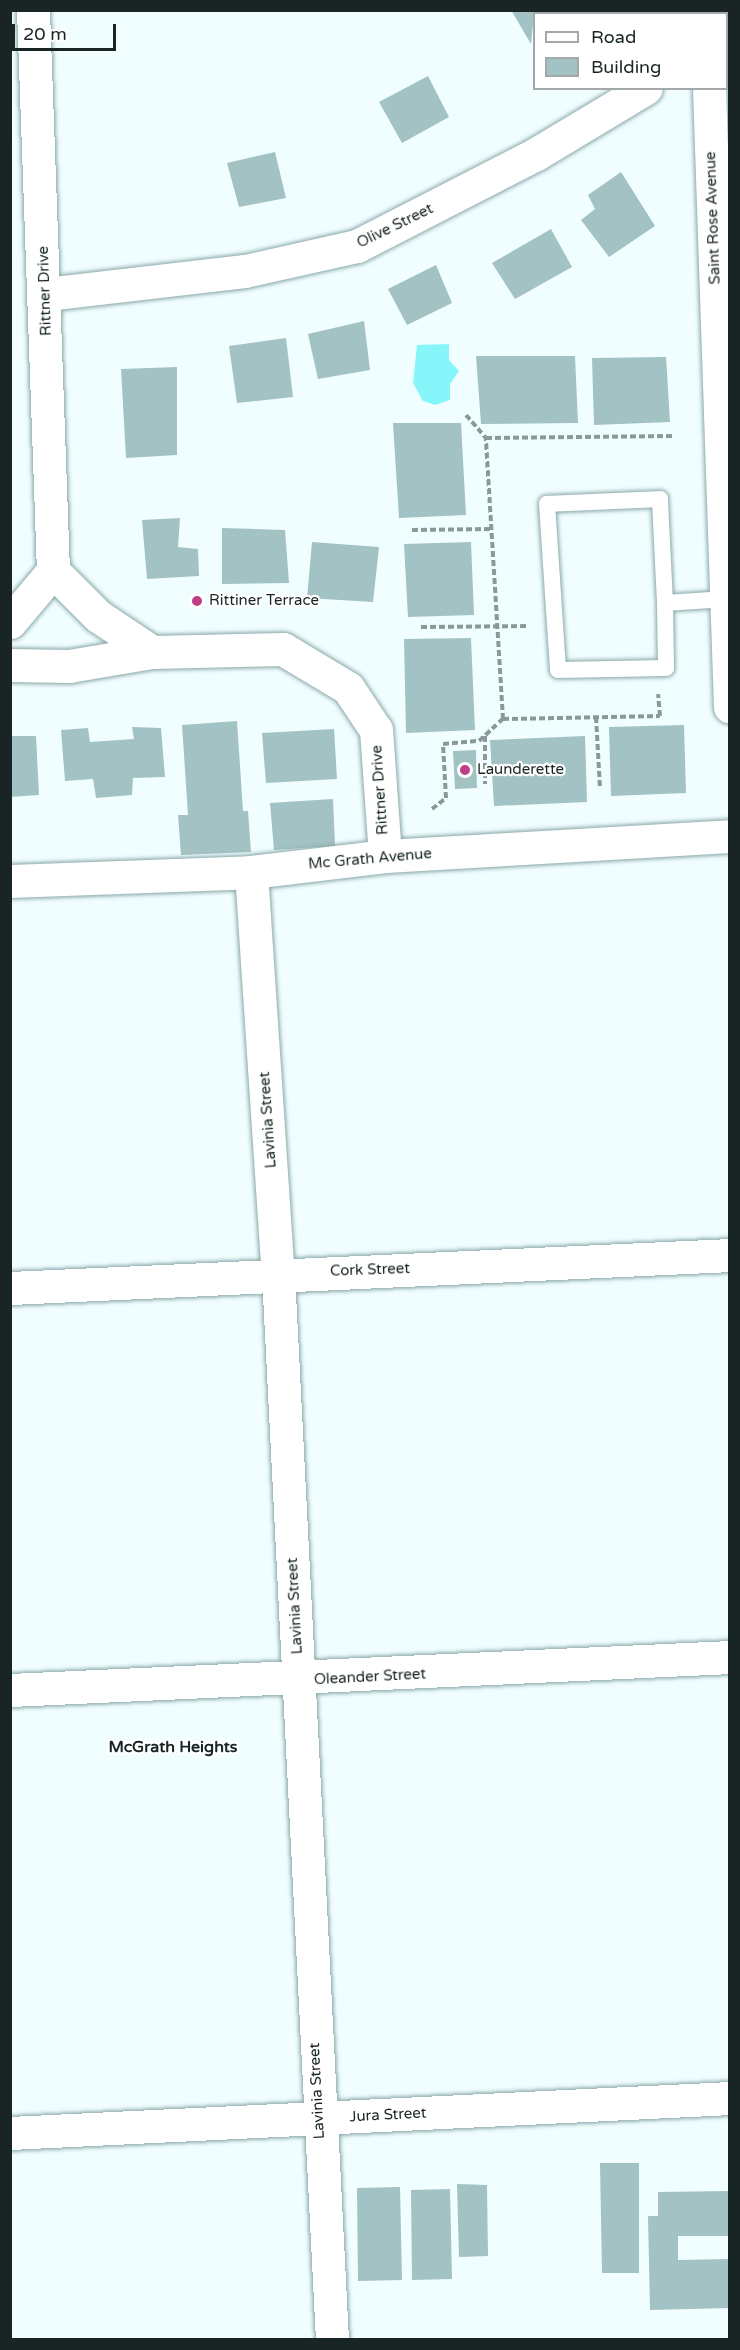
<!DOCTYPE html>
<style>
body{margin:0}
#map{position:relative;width:740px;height:2350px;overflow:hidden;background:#f1feff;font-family:"Varela Round",sans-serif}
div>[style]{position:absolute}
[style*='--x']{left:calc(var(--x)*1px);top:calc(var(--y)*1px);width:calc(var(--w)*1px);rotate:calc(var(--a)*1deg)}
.water>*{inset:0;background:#86f6fb}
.building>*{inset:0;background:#a3c2c3}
.path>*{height:4px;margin-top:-2px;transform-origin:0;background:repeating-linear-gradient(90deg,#8b9898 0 6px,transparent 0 9px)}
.roads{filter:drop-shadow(0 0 2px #89a8aa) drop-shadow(0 0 2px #89a8aa)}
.lane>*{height:16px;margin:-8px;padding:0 8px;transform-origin:8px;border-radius:8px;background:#fff}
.street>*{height:33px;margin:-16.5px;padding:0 16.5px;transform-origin:16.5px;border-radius:16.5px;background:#fff}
.dots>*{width:16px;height:16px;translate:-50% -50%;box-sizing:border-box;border:3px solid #fff;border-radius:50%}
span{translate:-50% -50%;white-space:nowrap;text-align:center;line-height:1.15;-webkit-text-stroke:4.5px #fff;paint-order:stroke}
.street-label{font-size:15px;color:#192525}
.poi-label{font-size:15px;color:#192525}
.left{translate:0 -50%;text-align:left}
.neighbourhood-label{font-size:16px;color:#192525;font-weight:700}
.frame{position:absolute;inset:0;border:12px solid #192525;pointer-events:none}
.legend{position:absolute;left:533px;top:12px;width:195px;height:78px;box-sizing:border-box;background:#fff;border:2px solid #a3a8a8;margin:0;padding:8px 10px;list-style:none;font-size:18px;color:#192525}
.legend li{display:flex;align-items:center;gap:12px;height:30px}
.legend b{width:30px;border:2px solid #a3a8a8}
.scale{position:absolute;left:12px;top:24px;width:104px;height:27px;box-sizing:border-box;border:3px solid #192525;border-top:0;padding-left:8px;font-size:18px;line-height:21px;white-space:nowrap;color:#192525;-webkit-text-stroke:4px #fff;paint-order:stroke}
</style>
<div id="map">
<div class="water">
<i style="clip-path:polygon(449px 344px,449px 360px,459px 371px,450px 384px,450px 400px,435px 405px,423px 401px,413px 383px,417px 345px)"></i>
</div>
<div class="building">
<i style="clip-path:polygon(511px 10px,575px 10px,577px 14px,534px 14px,531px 44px)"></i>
<i style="clip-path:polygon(428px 76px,449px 117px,402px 143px,379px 102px)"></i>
<i style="clip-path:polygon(275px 152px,286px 198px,239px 207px,227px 163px)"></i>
<i style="clip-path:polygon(621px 172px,655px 226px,609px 257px,581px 220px,595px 209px,588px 195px)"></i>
<i style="clip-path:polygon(551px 229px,572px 267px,515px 299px,492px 263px)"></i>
<i style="clip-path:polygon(436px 265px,452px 303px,407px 325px,388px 289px)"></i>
<i style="clip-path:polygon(364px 321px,370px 370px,318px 379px,308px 334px)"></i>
<i style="clip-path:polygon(286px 338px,293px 397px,237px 403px,229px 346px)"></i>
<i style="clip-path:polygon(476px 356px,575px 356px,578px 423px,481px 424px)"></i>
<i style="clip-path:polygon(666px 357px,670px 422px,594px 425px,592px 358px)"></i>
<i style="clip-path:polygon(177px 367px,177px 455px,126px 458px,121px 369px)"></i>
<i style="clip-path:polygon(393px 423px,461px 423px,466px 515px,399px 518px)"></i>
<i style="clip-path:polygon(180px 518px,178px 547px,198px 549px,199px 576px,147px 579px,142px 520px)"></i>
<i style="clip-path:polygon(222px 528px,285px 530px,289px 583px,222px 584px)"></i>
<i style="clip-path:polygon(312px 542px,379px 547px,373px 602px,307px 598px)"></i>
<i style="clip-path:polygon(471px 542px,474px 615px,408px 617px,404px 544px)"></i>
<i style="clip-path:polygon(471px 638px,475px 730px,406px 733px,404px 639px)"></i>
<i style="clip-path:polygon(237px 721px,243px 811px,248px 811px,251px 852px,181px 855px,178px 815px,188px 815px,182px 725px)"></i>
<i style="clip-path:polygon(684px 725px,686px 793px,611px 796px,609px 727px)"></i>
<i style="clip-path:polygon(132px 727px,161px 728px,165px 777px,133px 778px,132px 795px,96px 798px,93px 779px,65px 781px,61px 730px,88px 728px,90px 742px,134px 739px)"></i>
<i style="clip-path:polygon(334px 729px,337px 779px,266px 783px,262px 733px)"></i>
<i style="clip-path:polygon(10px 736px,36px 736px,39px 795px,10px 797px)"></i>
<i style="clip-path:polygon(585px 736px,587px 802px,494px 806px,490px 740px)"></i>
<i style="clip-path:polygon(476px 750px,477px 788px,455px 789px,453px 751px)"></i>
<i style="clip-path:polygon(333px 799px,335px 846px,274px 850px,270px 803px)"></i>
<i style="clip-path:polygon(600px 2163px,639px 2163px,639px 2273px,602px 2273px)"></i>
<i style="clip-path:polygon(457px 2184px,487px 2185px,488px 2256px,459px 2257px)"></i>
<i style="clip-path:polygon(400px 2187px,402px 2280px,358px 2281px,357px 2188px)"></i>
<i style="clip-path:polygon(450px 2189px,452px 2279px,412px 2280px,411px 2190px)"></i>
<i style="clip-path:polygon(730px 2191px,730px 2236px,678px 2236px,678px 2260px,730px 2259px,730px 2308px,650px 2310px,648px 2216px,658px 2216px,658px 2192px)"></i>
</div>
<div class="path">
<i style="--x:466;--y:415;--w:30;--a:49"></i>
<i style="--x:412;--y:530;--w:79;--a:-0.7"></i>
<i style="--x:421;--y:627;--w:108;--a:-0.5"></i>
<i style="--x:596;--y:717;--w:72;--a:86.8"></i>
<i style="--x:503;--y:719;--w:157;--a:-1.1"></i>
<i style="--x:660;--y:716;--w:22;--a:-95"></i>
<i style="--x:485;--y:736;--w:48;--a:90"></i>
<i style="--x:432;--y:809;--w:18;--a:-38"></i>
<i style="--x:446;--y:798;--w:54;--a:-93.2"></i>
<i style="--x:443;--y:744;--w:36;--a:-5"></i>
<i style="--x:479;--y:741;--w:33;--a:-43"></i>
<i style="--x:503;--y:719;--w:282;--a:-93.5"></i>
<i style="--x:486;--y:438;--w:188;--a:-0.6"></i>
</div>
<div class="roads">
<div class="lane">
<i style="--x:665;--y:603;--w:104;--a:-92.8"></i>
<i style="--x:660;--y:499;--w:113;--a:177.5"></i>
<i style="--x:547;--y:504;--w:166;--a:86.2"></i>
<i style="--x:558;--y:670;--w:108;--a:-1.1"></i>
<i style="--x:666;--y:668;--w:65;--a:-90.9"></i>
<i style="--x:665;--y:603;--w:61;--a:-3.8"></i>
</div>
<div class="street">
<i style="--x:33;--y:10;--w:561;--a:87.96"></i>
<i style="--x:53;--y:571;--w:64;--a:45"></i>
<i style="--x:98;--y:616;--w:65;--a:33.7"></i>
<i style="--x:152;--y:652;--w:131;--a:-1.3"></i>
<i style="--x:283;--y:649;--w:76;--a:31"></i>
<i style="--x:348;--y:688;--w:50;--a:56.3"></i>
<i style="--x:376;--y:730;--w:126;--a:85.9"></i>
<i style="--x:706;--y:10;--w:4;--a:90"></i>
<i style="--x:726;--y:51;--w:4;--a:0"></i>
<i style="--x:709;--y:88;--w:619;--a:88.06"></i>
<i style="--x:46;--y:294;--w:200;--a:-6.6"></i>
<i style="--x:245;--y:271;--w:115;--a:-12.6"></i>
<i style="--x:357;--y:246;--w:201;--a:-27.2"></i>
<i style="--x:536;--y:154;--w:128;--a:-31"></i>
<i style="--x:10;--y:622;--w:67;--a:-49.9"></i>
<i style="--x:10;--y:665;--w:59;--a:1"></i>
<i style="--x:69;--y:666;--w:84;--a:-9.6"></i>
<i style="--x:251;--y:872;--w:403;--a:86.2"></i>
<i style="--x:278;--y:1274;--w:1067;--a:87.1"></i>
<i style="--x:10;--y:881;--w:241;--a:-2.1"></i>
<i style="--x:251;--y:872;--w:135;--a:-6.8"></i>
<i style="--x:385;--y:856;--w:346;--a:-3.3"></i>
<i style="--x:10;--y:1288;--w:721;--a:-2.62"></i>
<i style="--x:10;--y:1690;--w:721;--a:-2.62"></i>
<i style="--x:10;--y:2133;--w:721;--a:-2.78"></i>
</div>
</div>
<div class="dots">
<i style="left:197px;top:601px;background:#bf3e87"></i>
<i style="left:465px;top:770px;background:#bf3e87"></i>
</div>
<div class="street-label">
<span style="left:713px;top:218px;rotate:-92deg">Saint Rose Avenue</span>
<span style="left:395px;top:226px;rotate:-26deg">Olive Street</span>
<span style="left:45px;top:291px;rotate:-92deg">Rittner Drive</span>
<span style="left:380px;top:790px;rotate:-94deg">Rittner Drive</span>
<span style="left:370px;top:859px;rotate:-5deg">Mc Grath Avenue</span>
<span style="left:268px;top:1120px;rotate:-94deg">Lavinia Street</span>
<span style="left:370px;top:1270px;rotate:-2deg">Cork Street</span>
<span style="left:295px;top:1606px;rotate:-93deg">Lavinia Street</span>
<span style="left:370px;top:1677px;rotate:-3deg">Oleander Street</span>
<span style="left:317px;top:2091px;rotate:-93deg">Lavinia Street</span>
<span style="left:388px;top:2115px;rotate:-3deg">Jura Street</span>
</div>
<div class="poi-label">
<span class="left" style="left:209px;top:601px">Rittiner Terrace</span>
<span class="left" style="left:477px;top:770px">Launderette</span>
</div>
<div class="neighbourhood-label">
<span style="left:173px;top:1747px">McGrath Heights</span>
</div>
<div class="frame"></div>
<ul class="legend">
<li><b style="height:8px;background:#fff"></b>Road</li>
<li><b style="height:16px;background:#a3c2c3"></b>Building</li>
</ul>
<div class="scale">20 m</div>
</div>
